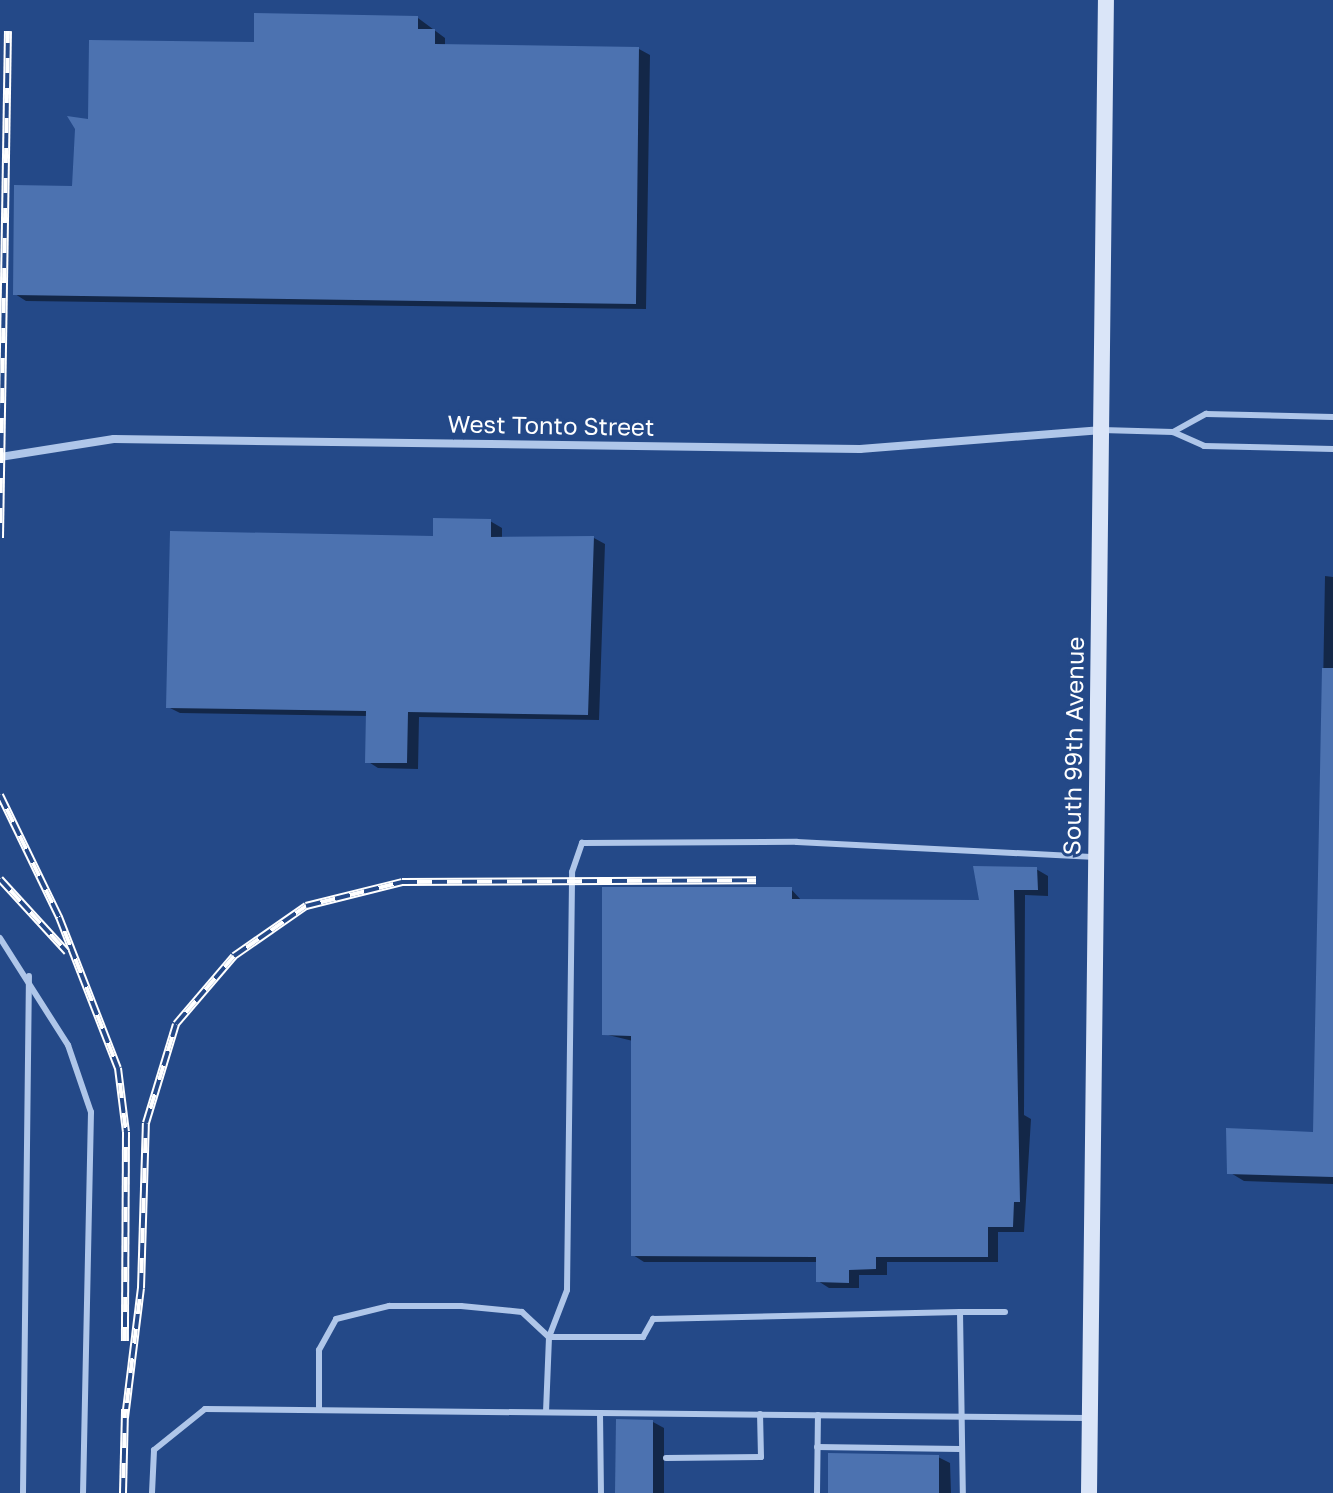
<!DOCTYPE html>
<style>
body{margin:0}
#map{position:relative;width:1333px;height:1493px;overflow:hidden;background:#244988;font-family:"Golos Text",sans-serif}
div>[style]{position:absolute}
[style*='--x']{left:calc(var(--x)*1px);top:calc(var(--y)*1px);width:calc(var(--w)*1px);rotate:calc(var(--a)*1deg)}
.shadow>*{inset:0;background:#0007}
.building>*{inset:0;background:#4c72b0}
.lane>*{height:6px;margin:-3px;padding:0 3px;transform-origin:3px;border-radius:3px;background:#afc6e9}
.street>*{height:8px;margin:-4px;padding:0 4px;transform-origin:4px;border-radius:4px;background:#afc6e9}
.secondary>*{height:16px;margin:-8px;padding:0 8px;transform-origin:8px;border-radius:8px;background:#dae5f8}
.rail>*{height:8px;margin-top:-4px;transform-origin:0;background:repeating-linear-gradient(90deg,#244988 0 15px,#fff 0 30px);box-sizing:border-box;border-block:2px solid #fff}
span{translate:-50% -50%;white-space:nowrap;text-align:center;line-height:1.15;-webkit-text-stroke:6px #244988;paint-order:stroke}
.street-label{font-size:24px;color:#fff}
</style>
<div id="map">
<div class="shadow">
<i style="clip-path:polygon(418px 18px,445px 38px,445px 46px,639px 49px,650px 55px,646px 309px,26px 301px,15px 294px,74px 188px,90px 121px,256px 44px)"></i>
<i style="clip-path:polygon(490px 521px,502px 528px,502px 539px,594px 538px,605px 544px,599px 720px,419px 717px,418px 769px,378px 768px,367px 761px,368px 716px,180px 713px,168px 707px,435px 538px)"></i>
<i style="clip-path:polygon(1325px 576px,1333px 577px,1333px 1184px,1244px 1181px,1229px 1172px,1315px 1134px)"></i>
<i style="clip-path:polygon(1036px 869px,1048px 876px,1048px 896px,1025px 895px,1024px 1115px,1031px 1119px,1024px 1232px,998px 1232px,998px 1262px,887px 1262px,887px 1275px,859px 1275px,859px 1288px,829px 1288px,818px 1281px,818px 1262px,644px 1262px,633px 1255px,633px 1041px,604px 1034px,791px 889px,802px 901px,982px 902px)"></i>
<i style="clip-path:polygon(653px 1422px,664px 1428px,664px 1493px,617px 1493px)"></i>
<i style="clip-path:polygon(938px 1457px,950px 1463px,951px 1493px,830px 1493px)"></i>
</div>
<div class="building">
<i style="clip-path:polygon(254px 13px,418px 16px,418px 29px,435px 29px,435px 44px,639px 47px,636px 304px,13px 295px,14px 185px,72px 186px,75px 129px,67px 116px,88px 119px,89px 40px,254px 42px)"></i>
<i style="clip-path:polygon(433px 518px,491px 519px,491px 537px,594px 536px,588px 715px,408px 712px,407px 763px,365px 763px,366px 711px,166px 708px,170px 531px,433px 536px)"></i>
<i style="clip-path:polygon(1322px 668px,1333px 668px,1333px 1177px,1227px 1174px,1226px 1128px,1313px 1132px)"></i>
<i style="clip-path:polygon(973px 866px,1037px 867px,1038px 890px,1014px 890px,1020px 1202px,1014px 1202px,1013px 1227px,988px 1227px,988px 1257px,876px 1257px,876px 1269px,849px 1270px,849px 1283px,816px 1282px,816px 1257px,631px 1256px,631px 1036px,602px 1035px,602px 887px,792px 887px,792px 899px,979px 900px)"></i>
<i style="clip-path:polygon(616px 1419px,653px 1420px,653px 1493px,615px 1493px)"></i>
<i style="clip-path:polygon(828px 1453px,939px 1455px,939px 1493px,828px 1493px)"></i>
</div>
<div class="lane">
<i style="--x:1102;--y:430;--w:71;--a:1.6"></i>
<i style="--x:1173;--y:432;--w:34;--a:24"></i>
<i style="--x:1204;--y:446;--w:129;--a:1.3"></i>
<i style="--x:1173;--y:432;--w:38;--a:-29"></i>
<i style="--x:1206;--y:414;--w:127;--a:1.4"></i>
<i style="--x:0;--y:938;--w:127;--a:57.6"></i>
<i style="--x:68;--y:1045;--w:71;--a:71.1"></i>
<i style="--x:91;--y:1112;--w:381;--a:91.2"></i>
<i style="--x:960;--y:1312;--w:45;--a:0"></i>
<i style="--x:319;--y:1410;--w:60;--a:-90"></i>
<i style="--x:319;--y:1350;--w:35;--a:-61"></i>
<i style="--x:336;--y:1319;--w:55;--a:-13.8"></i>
<i style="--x:389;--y:1306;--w:72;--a:0"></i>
<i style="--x:461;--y:1306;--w:61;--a:5.6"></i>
<i style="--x:522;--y:1312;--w:37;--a:43"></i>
<i style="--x:549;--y:1337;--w:50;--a:-69"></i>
<i style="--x:567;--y:1290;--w:418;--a:-89.3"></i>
<i style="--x:572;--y:872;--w:31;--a:-71"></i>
<i style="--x:582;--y:843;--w:215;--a:-0.3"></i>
<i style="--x:797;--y:842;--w:299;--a:2.9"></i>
<i style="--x:546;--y:1412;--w:75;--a:-87.7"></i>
<i style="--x:549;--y:1337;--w:94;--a:0"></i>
<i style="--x:643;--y:1337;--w:21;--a:-61"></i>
<i style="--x:653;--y:1319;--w:307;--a:-1.3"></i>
<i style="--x:960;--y:1312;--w:181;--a:89.1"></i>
<i style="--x:600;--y:1413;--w:80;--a:89.3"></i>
<i style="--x:817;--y:1447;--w:143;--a:0.8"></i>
<i style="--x:666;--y:1458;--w:95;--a:-0.6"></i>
<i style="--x:761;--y:1457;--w:43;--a:-91.3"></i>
<i style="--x:23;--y:1493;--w:517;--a:-89.34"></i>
<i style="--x:152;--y:1493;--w:43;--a:-87.3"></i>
<i style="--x:154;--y:1450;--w:65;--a:-38.8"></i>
<i style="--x:205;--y:1409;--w:881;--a:0.59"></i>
<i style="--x:817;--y:1493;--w:78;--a:-89.3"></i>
</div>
<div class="street">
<i style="--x:0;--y:457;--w:115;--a:-9"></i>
<i style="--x:114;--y:439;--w:746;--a:0.77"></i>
<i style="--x:860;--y:449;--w:243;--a:-4.5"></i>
</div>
<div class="secondary">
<i style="--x:1089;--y:1493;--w:1493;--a:-89.35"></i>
</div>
<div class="rail">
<i style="--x:0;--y:538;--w:507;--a:-89.1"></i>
<i style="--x:0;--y:795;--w:136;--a:64.2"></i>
<i style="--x:59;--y:917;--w:162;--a:68.7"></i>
<i style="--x:118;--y:1068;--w:64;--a:82.9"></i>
<i style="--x:126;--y:1132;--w:209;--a:90.3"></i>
<i style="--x:0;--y:879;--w:99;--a:47.5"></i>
<i style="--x:125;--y:1418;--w:131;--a:-83"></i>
<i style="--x:141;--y:1288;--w:165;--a:-88.3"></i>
<i style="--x:146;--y:1123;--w:103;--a:-73.1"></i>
<i style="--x:176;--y:1024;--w:89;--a:-49.5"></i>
<i style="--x:234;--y:956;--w:88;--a:-34.8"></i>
<i style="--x:306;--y:906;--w:99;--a:-14"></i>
<i style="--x:402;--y:882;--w:354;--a:-0.3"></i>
<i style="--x:123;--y:1493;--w:84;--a:-88.6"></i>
</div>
<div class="street-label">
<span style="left:551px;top:425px;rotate:1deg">West Tonto Street</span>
<span style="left:1073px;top:746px;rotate:-89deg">South 99th Avenue</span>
</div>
</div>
